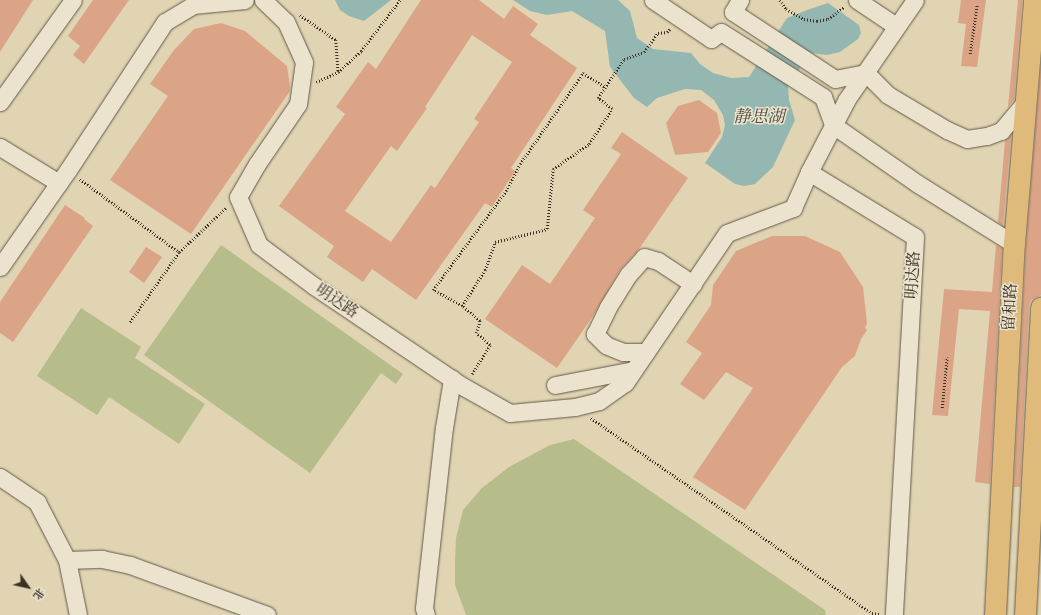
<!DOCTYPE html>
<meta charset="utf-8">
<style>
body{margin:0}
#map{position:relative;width:1041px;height:615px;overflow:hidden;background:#e0d4b3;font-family:"IM FELL Great Primer","Noto Serif SC",serif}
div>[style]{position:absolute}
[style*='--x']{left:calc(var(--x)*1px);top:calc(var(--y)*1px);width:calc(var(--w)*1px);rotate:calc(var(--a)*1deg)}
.green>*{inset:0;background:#b6bc8a}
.water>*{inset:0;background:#94b8b1}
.building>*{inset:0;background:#dba487}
.path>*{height:2.5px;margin-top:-1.25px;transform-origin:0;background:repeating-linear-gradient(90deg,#3b3022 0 1px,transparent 0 3px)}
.roads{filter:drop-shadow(0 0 1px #645946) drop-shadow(0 0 1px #645946)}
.minor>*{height:17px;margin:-8.5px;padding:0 8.5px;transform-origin:8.5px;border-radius:8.5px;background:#ebe3ce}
.major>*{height:21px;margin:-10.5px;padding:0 10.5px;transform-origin:10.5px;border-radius:10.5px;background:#e0ba7a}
span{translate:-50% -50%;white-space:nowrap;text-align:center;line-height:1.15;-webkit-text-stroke:3px #ebe3ce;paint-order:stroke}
.street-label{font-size:16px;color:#3b3022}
.water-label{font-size:17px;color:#4d4b3f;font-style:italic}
.north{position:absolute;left:8px;top:567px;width:40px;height:40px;-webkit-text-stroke:3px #ebe3ce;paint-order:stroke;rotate:124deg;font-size:11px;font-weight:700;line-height:16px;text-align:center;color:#3b3022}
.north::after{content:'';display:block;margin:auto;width:14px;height:18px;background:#3b3022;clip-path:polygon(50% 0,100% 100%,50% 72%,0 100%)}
</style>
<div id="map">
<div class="green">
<i style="clip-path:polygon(221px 245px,403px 374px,396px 384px,381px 373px,310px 473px,144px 355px)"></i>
<i style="clip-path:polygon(81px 308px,141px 347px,135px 358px,205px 404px,179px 444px,109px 397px,97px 415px,37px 376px)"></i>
<i style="clip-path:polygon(574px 439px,825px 610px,826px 615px,466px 615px,455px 585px,455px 562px,456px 538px,463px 510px,482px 488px,509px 467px,550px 445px)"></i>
</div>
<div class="water">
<i style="clip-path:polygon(335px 0,391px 0,364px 21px,349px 16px,340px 10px)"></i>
<i style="clip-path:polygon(513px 0,618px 0,630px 11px,637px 38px,653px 49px,691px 53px,700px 64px,713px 73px,731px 78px,749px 77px,787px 18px,807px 10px,828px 3px,859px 25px,861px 33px,858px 39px,840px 52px,827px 55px,811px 53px,788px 85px,789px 100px,795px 120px,773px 167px,755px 184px,744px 186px,735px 184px,705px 163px,722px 137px,725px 125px,723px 115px,714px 100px,701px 90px,685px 89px,657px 98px,647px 107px,634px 98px,610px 67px,605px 31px,572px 11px,547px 15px,530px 11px)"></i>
</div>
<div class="building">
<i style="clip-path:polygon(0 0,33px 0,0 52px)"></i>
<i style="clip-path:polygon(93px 0,129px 0,84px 64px,73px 55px,80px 46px,68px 36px)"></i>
<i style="clip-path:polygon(evenodd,421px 0,479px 0,504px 19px,513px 6px,538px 24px,530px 35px,577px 68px,511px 168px,515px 171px,492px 207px,485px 203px,416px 300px,372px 269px,363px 282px,327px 257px,334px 246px,279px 206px,345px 114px,336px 107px,368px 62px,376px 69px,421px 0,472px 35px,512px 62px,474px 119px,479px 122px,435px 188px,431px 185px,391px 242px,345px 211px,391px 146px,397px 151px,427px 108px,425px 107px,472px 35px)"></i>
<i style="clip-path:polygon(961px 0,986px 0,977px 67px,961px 66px,966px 24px,958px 23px)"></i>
<i style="clip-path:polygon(1018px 0,1022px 0,1014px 100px,1008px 107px)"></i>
<i style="clip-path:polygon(221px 23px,245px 31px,287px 66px,290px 87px,290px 91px,191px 234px,110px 180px,168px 96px,150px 84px,174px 50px,194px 29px)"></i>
<i style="clip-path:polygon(1041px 61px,1041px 295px,1031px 300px,1029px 306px,1020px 487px,1014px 487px,1026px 245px)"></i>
<i style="clip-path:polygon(699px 100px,717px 113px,721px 133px,708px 152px,675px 155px,666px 123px,678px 106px)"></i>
<i style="clip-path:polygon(622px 132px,688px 178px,639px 249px,620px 270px,593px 316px,557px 368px,485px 319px,522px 265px,550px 284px,595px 218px,583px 210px,621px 154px,611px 148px)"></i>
<i style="clip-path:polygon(1011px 135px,1003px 226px,998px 222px,1005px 140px)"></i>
<i style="clip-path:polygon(65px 205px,85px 218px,84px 219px,93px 226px,13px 342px,0 333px,0 302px)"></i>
<i style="clip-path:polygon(772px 236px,805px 236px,840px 252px,863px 287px,867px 323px,865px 328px,867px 330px,861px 339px,855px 356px,842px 367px,745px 510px,693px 477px,753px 388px,726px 372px,704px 400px,680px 384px,702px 353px,686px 342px,711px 305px,713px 285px,736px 251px)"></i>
<i style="clip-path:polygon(996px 245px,1002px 248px,990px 484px,975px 482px,990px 311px,959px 309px,948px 416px,932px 415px,944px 289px,992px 292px)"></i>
<i style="clip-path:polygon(146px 247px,162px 257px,144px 283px,129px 272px)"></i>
</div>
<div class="path">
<i style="--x:780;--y:0;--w:11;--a:56"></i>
<i style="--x:786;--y:9;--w:21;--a:29"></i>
<i style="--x:804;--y:19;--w:13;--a:9"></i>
<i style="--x:817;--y:21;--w:11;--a:-10"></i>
<i style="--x:828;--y:19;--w:20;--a:-37"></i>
<i style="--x:300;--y:15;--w:44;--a:34.8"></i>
<i style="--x:336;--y:40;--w:31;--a:86"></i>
<i style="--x:970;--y:54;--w:50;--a:-82"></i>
<i style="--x:316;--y:82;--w:24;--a:-24"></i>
<i style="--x:338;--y:72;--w:31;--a:-42"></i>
<i style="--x:361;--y:51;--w:64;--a:-52.6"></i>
<i style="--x:80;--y:179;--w:123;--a:36.4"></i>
<i style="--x:179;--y:252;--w:64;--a:-43.1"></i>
<i style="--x:462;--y:306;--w:33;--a:-151"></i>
<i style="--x:433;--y:290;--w:123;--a:-53.6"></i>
<i style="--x:506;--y:191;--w:30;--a:-63"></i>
<i style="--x:520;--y:164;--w:111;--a:-55.3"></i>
<i style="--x:583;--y:73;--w:26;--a:32"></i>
<i style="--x:130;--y:322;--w:85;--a:-55"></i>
<i style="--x:472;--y:374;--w:34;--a:-58"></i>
<i style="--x:490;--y:345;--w:18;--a:-139"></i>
<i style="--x:476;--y:333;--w:13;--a:-72"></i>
<i style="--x:480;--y:321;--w:23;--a:-140"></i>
<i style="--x:462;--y:306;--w:43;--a:-57.4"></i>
<i style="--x:485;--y:270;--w:30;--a:-70"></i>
<i style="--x:495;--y:242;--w:54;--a:-14"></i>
<i style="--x:547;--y:229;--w:60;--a:-84.3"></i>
<i style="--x:553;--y:169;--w:44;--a:-34.8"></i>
<i style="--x:589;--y:144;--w:42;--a:-56.7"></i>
<i style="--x:612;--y:109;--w:18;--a:-142"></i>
<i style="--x:598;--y:98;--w:47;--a:-56.3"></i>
<i style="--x:624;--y:59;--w:21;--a:-19"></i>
<i style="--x:644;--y:52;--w:24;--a:-54"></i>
<i style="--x:658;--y:33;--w:9;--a:-6"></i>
<i style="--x:667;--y:32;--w:4;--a:-45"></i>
<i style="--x:942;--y:408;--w:51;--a:-84.4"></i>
<i style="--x:591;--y:418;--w:342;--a:34.8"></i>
<i style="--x:872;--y:613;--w:7;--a:8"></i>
</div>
<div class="roads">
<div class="minor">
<i style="--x:263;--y:0;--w:32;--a:44"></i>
<i style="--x:286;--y:22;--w:44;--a:65.8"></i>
<i style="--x:304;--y:62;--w:42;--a:98.1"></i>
<i style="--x:298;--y:104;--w:73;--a:124.3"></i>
<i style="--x:257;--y:164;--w:38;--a:120"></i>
<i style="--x:238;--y:197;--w:52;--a:66.4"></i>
<i style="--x:259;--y:245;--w:69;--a:36.7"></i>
<i style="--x:314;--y:286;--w:181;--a:34"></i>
<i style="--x:464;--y:387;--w:53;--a:29.5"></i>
<i style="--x:510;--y:413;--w:65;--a:-5.3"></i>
<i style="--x:575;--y:407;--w:25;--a:-14"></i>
<i style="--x:599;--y:401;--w:32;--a:-35"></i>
<i style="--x:625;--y:383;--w:181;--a:-55.8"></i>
<i style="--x:727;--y:233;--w:71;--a:-20.7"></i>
<i style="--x:793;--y:208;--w:39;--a:-66"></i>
<i style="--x:809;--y:172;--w:82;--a:-62.5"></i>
<i style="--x:847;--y:99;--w:120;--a:-55.5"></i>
<i style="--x:653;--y:0;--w:70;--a:33.9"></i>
<i style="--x:711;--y:39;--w:12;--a:-35"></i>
<i style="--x:721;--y:32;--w:121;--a:32.5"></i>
<i style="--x:823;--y:97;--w:30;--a:70"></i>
<i style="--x:833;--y:125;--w:103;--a:34.8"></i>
<i style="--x:918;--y:184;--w:113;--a:32"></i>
<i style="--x:740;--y:0;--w:14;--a:120"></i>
<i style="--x:733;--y:12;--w:122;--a:33.3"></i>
<i style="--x:835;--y:79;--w:32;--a:-11"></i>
<i style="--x:866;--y:73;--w:31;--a:45"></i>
<i style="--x:888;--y:95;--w:69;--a:30.7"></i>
<i style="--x:947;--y:130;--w:22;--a:24"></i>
<i style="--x:967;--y:139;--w:20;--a:-9"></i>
<i style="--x:987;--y:136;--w:15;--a:-20"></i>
<i style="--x:1001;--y:131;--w:38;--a:-50"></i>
<i style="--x:857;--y:0;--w:47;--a:33.7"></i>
<i style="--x:0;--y:102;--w:125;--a:-54.4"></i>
<i style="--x:0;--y:147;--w:69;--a:31.4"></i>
<i style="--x:809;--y:172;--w:124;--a:31.5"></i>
<i style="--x:915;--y:237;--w:379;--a:93.2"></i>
<i style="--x:0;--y:267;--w:118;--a:-55"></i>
<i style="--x:68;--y:170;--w:177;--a:-56.8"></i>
<i style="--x:165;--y:22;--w:33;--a:-31"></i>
<i style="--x:193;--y:5;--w:52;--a:-5.5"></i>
<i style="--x:646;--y:352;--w:23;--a:180"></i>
<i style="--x:623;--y:352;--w:18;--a:-158"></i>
<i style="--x:606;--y:345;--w:16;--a:-135"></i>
<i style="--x:595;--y:334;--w:30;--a:-64"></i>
<i style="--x:608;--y:307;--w:38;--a:-58"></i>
<i style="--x:628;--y:275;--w:24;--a:-48"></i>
<i style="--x:644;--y:257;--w:15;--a:16"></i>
<i style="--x:658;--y:261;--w:42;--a:33.3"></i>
<i style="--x:555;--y:385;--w:80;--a:-10.8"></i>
<i style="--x:0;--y:477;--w:45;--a:34"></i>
<i style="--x:37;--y:502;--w:65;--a:62.7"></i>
<i style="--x:67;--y:560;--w:56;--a:78.7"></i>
<i style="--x:67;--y:560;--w:35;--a:-2"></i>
<i style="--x:102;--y:559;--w:29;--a:12"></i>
<i style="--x:130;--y:565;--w:146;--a:20.1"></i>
<i style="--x:426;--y:615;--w:7;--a:-106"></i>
<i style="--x:424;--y:608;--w:181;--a:-83.7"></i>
<i style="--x:444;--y:428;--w:50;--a:-80.7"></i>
</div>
<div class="major">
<i style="--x:995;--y:615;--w:371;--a:-87.1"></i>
<i style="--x:1014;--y:244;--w:245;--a:-85.3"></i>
<i style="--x:1025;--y:615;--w:308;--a:-87"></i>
</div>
</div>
<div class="street-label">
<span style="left:913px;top:275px;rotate:-87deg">明达路</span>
<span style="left:337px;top:301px;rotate:34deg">明达路</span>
<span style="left:1010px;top:307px;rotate:-87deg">留和路</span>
</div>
<div class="water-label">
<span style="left:759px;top:117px">静思湖</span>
</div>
<div class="north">北</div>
</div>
